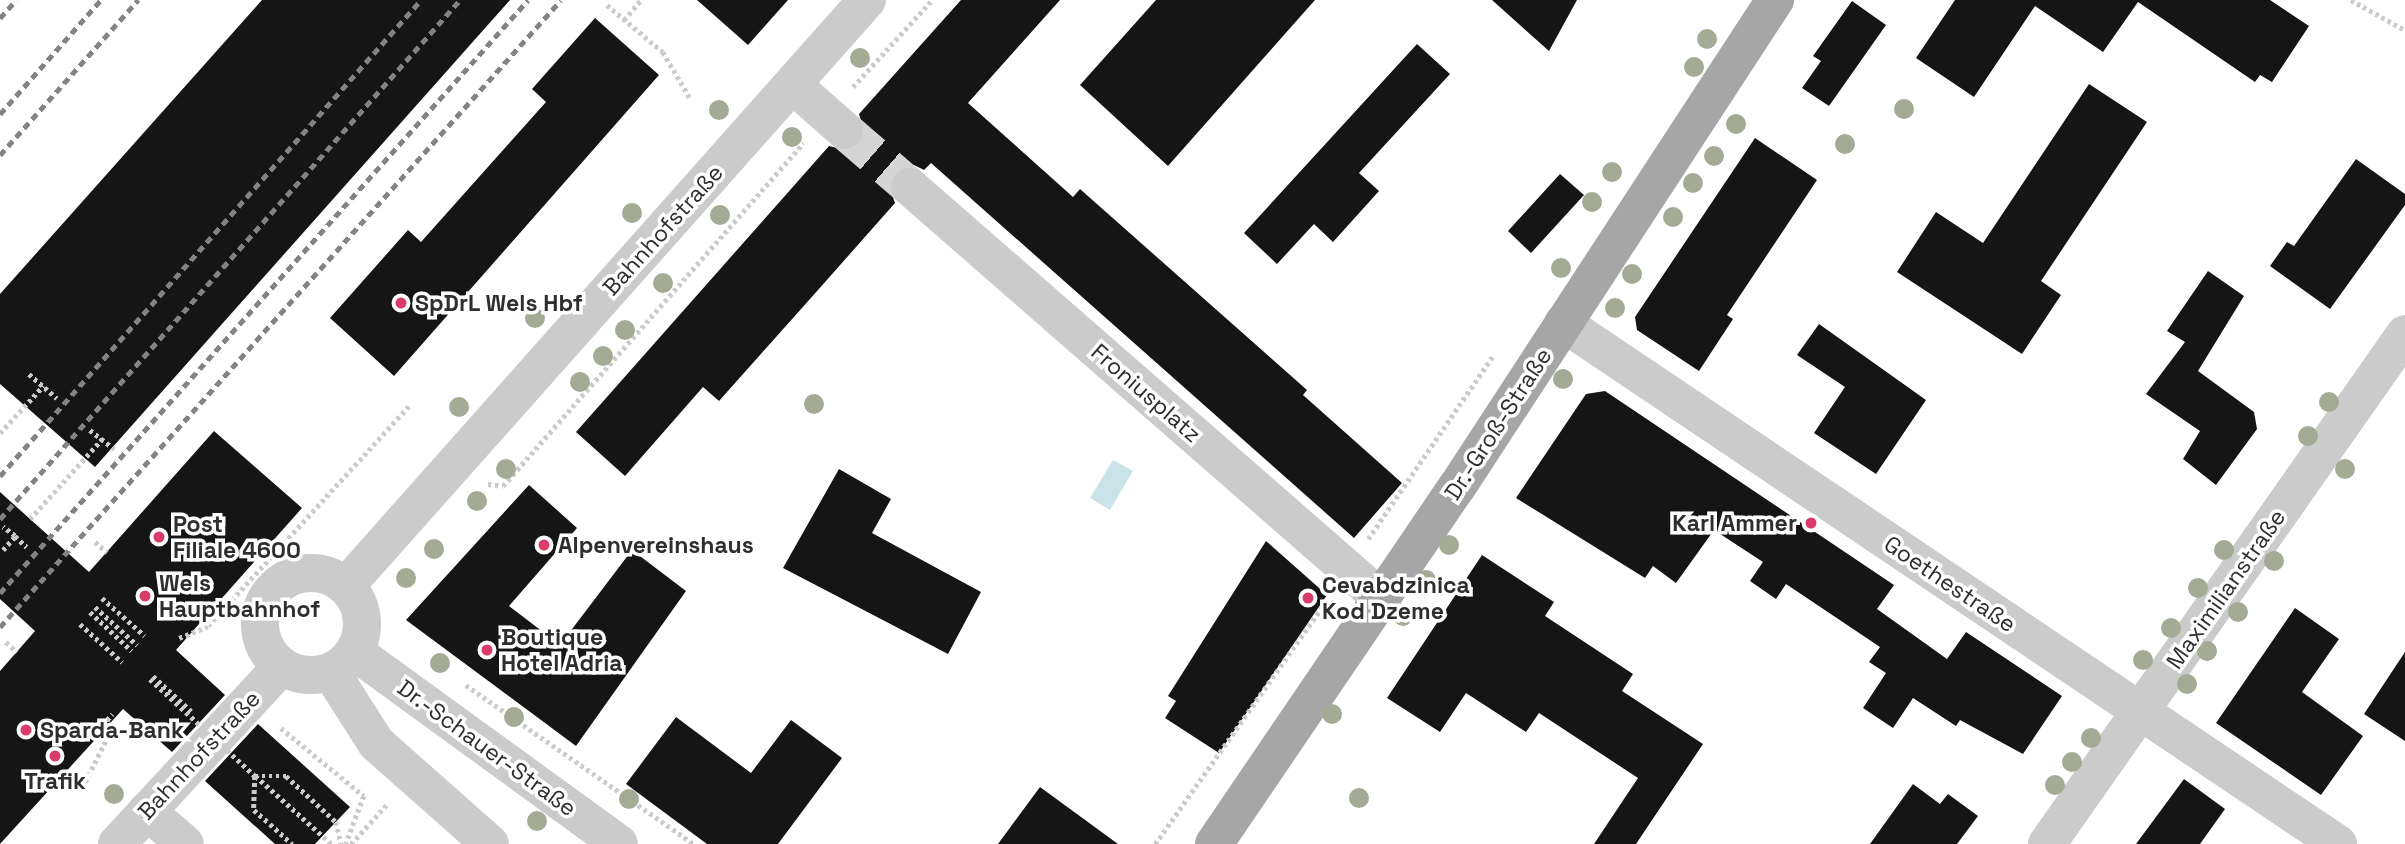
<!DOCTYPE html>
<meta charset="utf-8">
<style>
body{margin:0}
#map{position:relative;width:2405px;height:844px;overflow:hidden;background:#fff;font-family:"Space Grotesk",sans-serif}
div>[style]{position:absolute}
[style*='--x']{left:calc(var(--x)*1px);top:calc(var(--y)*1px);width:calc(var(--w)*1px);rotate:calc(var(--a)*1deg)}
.water>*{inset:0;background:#cae3e9}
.building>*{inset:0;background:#151515}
.minor-tunnel>*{height:38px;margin-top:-19px;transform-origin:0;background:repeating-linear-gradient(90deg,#d5d5d5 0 38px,transparent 0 57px)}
.path>*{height:4.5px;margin-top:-2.25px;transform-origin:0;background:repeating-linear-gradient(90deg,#cbcbcb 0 3.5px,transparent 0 7px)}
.minor>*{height:38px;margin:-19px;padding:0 19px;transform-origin:19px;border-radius:19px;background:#cbcbcb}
.minor>.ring{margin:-19px;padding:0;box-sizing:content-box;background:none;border:38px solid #cbcbcb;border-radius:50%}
.major>*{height:38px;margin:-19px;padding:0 19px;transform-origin:19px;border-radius:19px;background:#a6a6a6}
.rail>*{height:5px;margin-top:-2.5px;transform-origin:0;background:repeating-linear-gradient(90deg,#838383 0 7px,transparent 0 12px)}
.path-bridge>*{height:4.5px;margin-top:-2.25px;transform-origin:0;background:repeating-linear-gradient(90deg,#cbcbcb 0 3.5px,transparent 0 7px)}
.trees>*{width:20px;height:20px;margin:-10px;border-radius:50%;background:#a4ab95}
.dots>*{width:19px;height:19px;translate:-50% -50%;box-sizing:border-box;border:4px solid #fff;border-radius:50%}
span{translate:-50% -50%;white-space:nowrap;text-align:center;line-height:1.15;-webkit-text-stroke:7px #fff;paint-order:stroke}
.street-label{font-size:23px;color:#2e2e2e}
.poi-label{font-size:23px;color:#2e2e2e;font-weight:700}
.left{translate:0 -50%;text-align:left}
.right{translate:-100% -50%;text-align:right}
</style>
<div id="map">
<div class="water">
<i style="clip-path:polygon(1113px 460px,1133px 471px,1110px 510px,1090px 498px)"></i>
</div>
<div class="building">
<i style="clip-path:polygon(262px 0,510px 0,95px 467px,0 384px,0 294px)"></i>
<i style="clip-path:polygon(697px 0,788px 0,748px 45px)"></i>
<i style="clip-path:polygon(961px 0,1060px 0,968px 103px,1073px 197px,1080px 189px,1307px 390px,1303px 395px,1402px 483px,1354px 538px,931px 163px,924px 170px,914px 165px,894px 172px,888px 183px,895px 203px,818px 290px,719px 401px,703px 387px,625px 476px,576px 432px,829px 146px,850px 151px,861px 144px,865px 134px,859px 114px)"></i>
<i style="clip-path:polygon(1156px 0,1315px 0,1168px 166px,1080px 85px)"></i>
<i style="clip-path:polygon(1492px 0,1577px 0,1549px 51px)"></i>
<i style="clip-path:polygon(1955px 0,2270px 0,2309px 26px,2272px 82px,2260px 75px,2255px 82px,2138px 2px,2103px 52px,2035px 6px,1974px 97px,1916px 58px)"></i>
<i style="clip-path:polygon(1852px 1px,1886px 25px,1829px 106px,1802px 88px,1821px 61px,1813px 56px)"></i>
<i style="clip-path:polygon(595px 18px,659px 75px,394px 376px,330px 318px,408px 230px,421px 242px,546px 102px,532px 89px)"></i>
<i style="clip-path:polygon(1417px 44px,1450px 74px,1359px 173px,1379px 191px,1333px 242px,1314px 224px,1277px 264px,1244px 233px)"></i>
<i style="clip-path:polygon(2089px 84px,2147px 122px,2041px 281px,2061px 295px,2022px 354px,1897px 272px,1936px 212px,1983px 243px)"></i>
<i style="clip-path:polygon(1755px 138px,1817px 180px,1727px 315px,1733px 319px,1699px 371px,1637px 330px,1635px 317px)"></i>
<i style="clip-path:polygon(2356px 159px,2405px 194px,2405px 205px,2330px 309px,2270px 266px,2287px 242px,2294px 246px)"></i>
<i style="clip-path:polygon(1560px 174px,1584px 195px,1531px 253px,1508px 231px)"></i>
<i style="clip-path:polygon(2208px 271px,2244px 296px,2198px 371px,2254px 412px,2257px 429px,2216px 485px,2183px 459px,2200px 431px,2146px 394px,2185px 342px,2167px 331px)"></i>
<i style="clip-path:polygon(1819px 324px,1926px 400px,1876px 474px,1814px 433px,1845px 387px,1797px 355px)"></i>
<i style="clip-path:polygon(1605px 391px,1894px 585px,1877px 609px,1947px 659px,1966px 632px,2062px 696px,2023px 754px,1960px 720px,1956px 726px,1913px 698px,1893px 728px,1863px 708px,1886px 673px,1869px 662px,1880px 647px,1786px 584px,1776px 599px,1750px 581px,1763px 562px,1714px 530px,1676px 583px,1653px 566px,1645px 578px,1516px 498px,1586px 394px)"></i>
<i style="clip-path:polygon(214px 431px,302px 508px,176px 650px,225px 695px,172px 752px,123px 709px,0 844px,0 671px,35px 631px,0 599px,0 492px,89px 572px)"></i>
<i style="clip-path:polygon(839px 469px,891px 499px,872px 533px,981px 592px,948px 654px,783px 568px)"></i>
<i style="clip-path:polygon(529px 485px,577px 528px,509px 606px,560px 645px,632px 550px,686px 591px,576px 746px,406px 620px)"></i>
<i style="clip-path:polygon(1266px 541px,1327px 595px,1219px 753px,1165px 718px,1176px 701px,1168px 696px)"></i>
<i style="clip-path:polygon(1482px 555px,1554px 602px,1545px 616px,1633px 674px,1622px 691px,1703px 744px,1636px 844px,1594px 844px,1638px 778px,1539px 713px,1526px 732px,1466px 693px,1440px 732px,1387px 698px)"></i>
<i style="clip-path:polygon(2295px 608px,2339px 639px,2302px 692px,2363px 736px,2321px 795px,2216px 723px)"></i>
<i style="clip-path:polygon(2405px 652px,2405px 741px,2364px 714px)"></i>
<i style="clip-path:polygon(676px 717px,751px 773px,791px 720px,842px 758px,778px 844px,707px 844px,626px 784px)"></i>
<i style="clip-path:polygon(258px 724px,350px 807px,315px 844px,275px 844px,205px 781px)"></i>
<i style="clip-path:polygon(2184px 779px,2225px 809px,2200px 844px,2136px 844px)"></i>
<i style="clip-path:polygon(1913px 784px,1940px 804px,1948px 794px,1978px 816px,1957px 844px,1870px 844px)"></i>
<i style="clip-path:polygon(1040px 787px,1118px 844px,998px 844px)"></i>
</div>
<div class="minor-tunnel">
<i style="--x:844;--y:130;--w:87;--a:40.8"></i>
</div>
<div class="path">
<i style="--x:2351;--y:0;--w:62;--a:29.1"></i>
<i style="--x:607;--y:5;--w:73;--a:40"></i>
<i style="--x:663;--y:52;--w:53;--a:59.6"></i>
<i style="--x:624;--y:20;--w:26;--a:-50"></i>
<i style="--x:853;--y:87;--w:118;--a:-47.8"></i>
<i style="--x:29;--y:374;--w:37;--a:41"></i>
<i style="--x:90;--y:430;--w:31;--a:38"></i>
<i style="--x:0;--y:433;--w:64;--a:-47.5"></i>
<i style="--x:488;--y:484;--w:15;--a:8"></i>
<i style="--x:503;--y:486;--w:456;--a:-48.8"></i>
<i style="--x:30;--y:519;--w:108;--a:-48"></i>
<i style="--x:15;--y:536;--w:16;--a:43"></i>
<i style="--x:1368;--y:539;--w:222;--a:-55.7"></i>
<i style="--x:95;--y:542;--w:16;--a:40"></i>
<i style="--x:3;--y:550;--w:18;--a:-49"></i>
<i style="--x:15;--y:536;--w:15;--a:-143"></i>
<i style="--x:102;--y:598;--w:57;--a:41.5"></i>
<i style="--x:95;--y:607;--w:57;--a:42.1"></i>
<i style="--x:90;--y:612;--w:57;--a:42.9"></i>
<i style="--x:80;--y:624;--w:57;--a:42.1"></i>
<i style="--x:179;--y:638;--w:31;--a:-22"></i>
<i style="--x:208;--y:626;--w:299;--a:-47.6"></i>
<i style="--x:6;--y:642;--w:15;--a:42"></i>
<i style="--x:153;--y:676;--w:52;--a:42.6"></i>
<i style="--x:466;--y:685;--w:278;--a:34.9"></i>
<i style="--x:281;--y:728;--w:107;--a:39.3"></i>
<i style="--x:364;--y:796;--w:51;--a:110.6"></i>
<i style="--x:85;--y:782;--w:51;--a:-63.4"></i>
<i style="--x:108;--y:736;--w:16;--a:-94"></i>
<i style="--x:107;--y:720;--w:8;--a:-50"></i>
<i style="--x:270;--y:824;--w:30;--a:42"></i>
<i style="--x:331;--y:844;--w:102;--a:-138.2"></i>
<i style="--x:255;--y:776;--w:31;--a:0"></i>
<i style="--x:286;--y:776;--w:68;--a:42.6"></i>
<i style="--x:336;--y:822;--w:23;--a:77"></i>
<i style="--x:351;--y:844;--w:55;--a:-47.9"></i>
<i style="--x:1155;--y:844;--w:296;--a:-54.8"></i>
</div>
<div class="minor">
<i style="--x:793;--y:85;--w:68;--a:41.4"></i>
<i style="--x:910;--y:187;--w:627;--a:41.12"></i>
<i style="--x:1563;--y:323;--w:934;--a:33.91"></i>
<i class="ring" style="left:260px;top:573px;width:64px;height:64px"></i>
<i style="--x:346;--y:586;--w:784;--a:-48.36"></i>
<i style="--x:355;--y:652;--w:326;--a:36"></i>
<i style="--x:331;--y:672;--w:84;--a:57.6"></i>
<i style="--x:376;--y:743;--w:152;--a:41.5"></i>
<i style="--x:147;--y:811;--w:50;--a:41"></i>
<i style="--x:117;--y:844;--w:241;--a:-47.2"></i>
<i style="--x:2047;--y:844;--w:623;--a:-54.93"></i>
</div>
<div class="major">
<i style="--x:1214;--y:844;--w:432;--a:-55.8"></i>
<i style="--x:1457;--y:487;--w:582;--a:-56.86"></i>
</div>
<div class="rail">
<i style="--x:0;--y:18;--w:24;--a:-48"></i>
<i style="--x:0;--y:114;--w:152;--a:-48.5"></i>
<i style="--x:0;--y:155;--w:208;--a:-48.3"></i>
<i style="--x:0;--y:476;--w:635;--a:-48.51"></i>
<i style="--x:0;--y:519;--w:694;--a:-48.45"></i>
<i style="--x:0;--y:593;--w:794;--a:-48.32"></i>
<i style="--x:0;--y:627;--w:841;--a:-48.18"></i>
</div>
<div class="path-bridge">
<i style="--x:150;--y:679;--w:143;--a:42.7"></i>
<i style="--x:255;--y:776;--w:34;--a:92"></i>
<i style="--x:254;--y:810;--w:21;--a:41"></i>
</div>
<div class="trees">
<i style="left:1707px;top:39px"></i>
<i style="left:860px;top:58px"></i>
<i style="left:1694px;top:67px"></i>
<i style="left:1904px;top:109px"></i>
<i style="left:719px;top:110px"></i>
<i style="left:1736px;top:124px"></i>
<i style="left:792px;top:137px"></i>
<i style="left:1845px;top:144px"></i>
<i style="left:1714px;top:156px"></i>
<i style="left:1612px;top:172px"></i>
<i style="left:1693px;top:183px"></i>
<i style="left:1592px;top:202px"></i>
<i style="left:632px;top:213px"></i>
<i style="left:720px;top:215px"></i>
<i style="left:1673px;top:217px"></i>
<i style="left:1561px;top:268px"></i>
<i style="left:1632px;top:274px"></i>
<i style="left:663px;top:283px"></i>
<i style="left:1615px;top:308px"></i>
<i style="left:535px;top:318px"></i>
<i style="left:625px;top:330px"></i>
<i style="left:603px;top:356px"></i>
<i style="left:1563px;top:379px"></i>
<i style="left:580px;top:382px"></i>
<i style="left:2329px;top:402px"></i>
<i style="left:814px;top:404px"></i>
<i style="left:459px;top:407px"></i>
<i style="left:2308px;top:436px"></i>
<i style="left:506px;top:469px"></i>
<i style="left:2345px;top:469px"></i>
<i style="left:477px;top:501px"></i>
<i style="left:1449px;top:545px"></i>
<i style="left:434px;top:549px"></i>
<i style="left:2224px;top:550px"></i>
<i style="left:2274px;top:561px"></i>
<i style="left:406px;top:578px"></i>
<i style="left:1426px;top:580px"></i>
<i style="left:2198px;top:588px"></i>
<i style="left:2238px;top:612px"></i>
<i style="left:1403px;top:616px"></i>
<i style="left:2171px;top:628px"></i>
<i style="left:2207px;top:651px"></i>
<i style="left:2143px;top:660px"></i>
<i style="left:440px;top:663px"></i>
<i style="left:2187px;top:684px"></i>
<i style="left:1332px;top:714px"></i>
<i style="left:514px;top:717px"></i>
<i style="left:2091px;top:738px"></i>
<i style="left:2072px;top:762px"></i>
<i style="left:2055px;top:785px"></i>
<i style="left:114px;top:794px"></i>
<i style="left:1359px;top:798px"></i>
<i style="left:629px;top:799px"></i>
<i style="left:537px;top:821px"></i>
</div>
<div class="dots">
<i style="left:401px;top:303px;background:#d93c68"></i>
<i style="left:1811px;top:523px;background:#d93c68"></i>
<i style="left:159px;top:537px;background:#d93c68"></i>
<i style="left:544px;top:545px;background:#d93c68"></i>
<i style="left:145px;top:596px;background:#d93c68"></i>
<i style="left:1308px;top:598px;background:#d93c68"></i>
<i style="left:487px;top:650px;background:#d93c68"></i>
<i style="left:26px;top:730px;background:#d93c68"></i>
<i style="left:55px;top:756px;background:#d93c68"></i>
</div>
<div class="street-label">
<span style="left:663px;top:230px;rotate:-48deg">Bahnhofstraße</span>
<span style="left:1146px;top:393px;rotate:41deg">Froniusplatz</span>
<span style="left:1498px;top:424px;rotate:-57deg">Dr.-Groß-Straße</span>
<span style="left:1950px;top:584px;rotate:34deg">Goethestraße</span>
<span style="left:2226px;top:589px;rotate:-55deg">Maximilianstraße</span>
<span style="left:487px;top:748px;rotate:36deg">Dr.-Schauer-Straße</span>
<span style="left:199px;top:755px;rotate:-47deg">Bahnhofstraße</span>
</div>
<div class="poi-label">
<span class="left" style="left:415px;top:303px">SpDrL Wels Hbf</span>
<span class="right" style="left:1797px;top:523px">Karl Ammer</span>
<span class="left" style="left:173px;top:537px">Post<br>Filiale 4600</span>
<span class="left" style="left:558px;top:545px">Alpenvereinshaus</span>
<span class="left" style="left:159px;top:596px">Wels<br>Hauptbahnhof</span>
<span class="left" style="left:1322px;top:598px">Cevabdzinica<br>Kod Dzeme</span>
<span class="left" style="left:501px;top:650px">Boutique<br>Hotel Adria</span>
<span class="left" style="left:40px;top:730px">Sparda-Bank</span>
<span style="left:55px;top:781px">Trafik</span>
</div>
</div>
